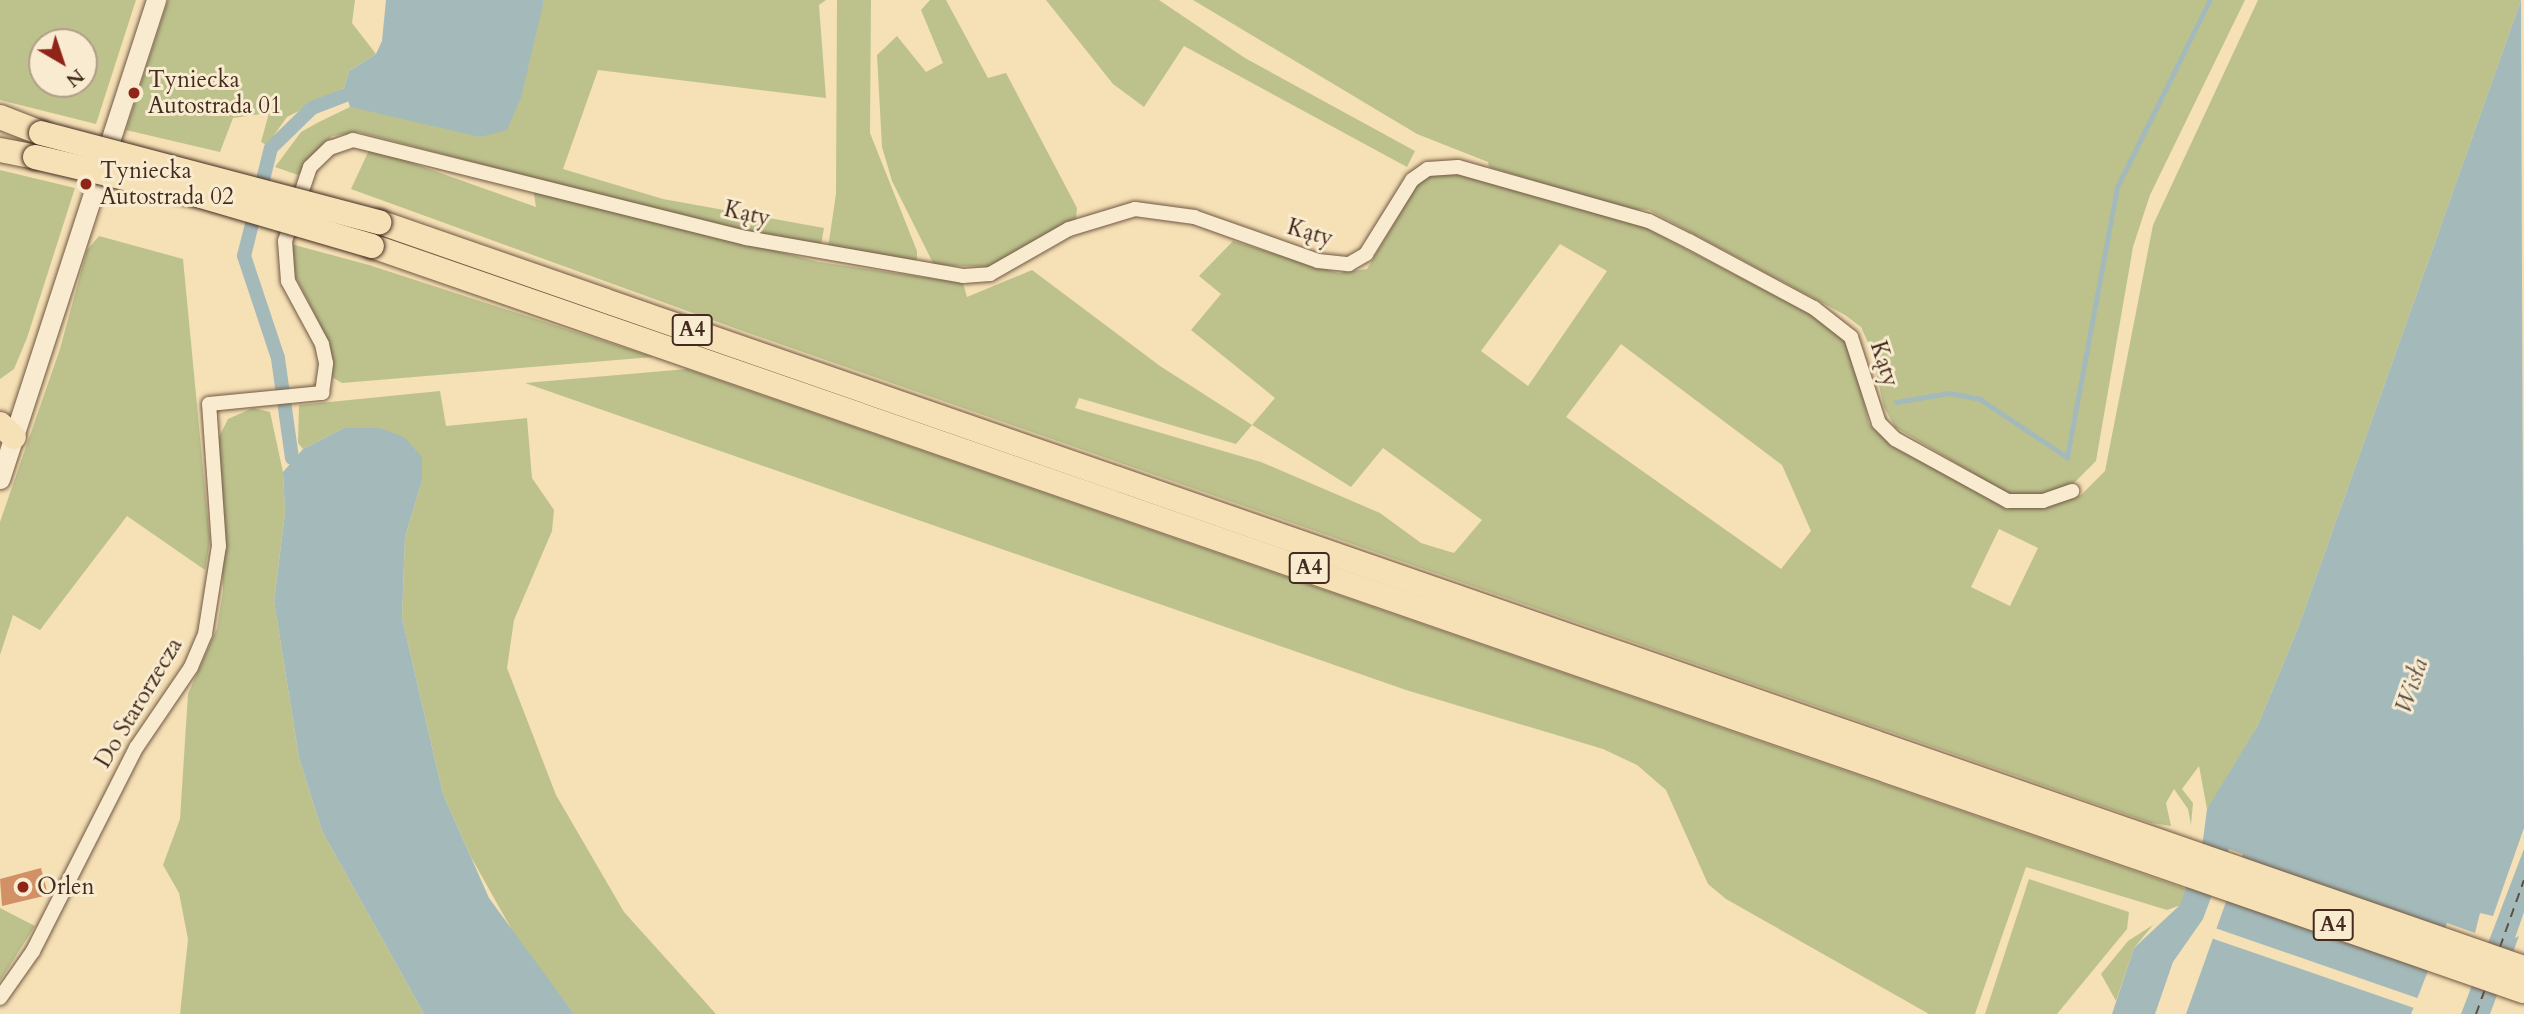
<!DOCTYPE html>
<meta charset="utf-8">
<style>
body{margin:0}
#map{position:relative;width:2524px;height:1014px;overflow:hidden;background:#f6e0b5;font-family:Cardo,serif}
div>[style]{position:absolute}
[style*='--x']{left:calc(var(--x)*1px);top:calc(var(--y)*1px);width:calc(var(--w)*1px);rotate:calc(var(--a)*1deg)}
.green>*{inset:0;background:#bdc28d}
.water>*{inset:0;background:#a4baba}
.pier>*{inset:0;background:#f6e0b5}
.stream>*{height:4.5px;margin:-2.25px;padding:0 2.25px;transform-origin:2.25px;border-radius:2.25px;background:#a4baba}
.canal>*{height:14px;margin:-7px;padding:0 7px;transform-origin:7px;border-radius:7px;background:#a4baba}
.ferry>*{height:2px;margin-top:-1px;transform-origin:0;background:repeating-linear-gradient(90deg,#5b4f46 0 9px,transparent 0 16px)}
.building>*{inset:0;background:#d19066}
.roads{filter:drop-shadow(0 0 2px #705844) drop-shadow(0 0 2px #705844)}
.street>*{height:14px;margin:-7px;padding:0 7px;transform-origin:7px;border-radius:7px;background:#f9ebcf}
.secondary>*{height:19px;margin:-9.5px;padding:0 9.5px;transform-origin:9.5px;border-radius:9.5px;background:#f9ebcf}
.highway>*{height:24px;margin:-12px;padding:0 12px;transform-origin:12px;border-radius:12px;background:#f6e0b5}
.bridges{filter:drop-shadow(0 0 2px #432b1f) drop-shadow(0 0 2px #432b1f)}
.highway-bridge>*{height:24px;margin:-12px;padding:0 12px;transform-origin:12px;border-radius:12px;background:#f6e0b5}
.dots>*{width:19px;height:19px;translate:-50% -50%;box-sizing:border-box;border:4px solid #f9ebcf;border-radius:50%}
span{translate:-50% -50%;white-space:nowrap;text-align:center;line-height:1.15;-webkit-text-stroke:6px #f9ebcf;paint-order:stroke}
.shield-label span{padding:2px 5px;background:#f9ebcf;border:2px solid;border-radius:5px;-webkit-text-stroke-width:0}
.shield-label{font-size:21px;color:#432b1f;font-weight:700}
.poi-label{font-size:23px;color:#432b1f}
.left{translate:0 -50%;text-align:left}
.street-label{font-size:23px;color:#432b1f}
.water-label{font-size:24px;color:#5b4f46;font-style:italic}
.north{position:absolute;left:28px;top:28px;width:70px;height:70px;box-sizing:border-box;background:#f9ebcf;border:2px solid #b09e89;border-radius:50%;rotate:141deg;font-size:19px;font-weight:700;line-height:28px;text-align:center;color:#432b1f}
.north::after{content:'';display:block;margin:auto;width:24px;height:32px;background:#8f2418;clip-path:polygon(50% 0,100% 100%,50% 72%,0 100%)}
</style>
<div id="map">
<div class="green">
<i style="clip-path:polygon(evenodd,0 0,136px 0,96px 124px,0 100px,0 0,42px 42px,84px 42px,84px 84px,42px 84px,42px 42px)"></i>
<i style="clip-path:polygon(168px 0,355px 0,352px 23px,376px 54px,349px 71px,344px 88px,287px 117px,267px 145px,261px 142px,269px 113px,233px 118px,220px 152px,126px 130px)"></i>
<i style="clip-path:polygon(544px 0,826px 0,819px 5px,826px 98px,598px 70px,563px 169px,663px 199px,824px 228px,821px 245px,736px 231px,359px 132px,332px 136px,298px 175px,275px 167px,301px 132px,319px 122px,350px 107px,383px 111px,535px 32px)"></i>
<i style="clip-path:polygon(837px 0,871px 0,870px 133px,917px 251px,917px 259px,909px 263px,828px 248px,836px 194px)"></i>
<i style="clip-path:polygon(930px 0,946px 0,988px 78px,1006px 73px,1077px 208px,1076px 219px,994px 267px,934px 265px,892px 181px,882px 147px,877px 55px,897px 36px,926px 72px,943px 63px,921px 10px)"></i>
<i style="clip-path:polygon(1046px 0,1159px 0,1245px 58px,1415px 151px,1407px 167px,1184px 46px,1144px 107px,1113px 84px)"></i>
<i style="clip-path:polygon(1193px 0,2245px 0,2150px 195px,2133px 247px,2096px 461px,2073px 484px,2026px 498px,2008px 494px,1895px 427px,1884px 407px,1870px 347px,1861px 327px,1845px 315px,1649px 210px,1627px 209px,1489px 167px,1488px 162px,1417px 134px)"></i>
<i style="clip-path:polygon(evenodd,2258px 0,2521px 0,2298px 628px,2257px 727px,2217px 798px,2207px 809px,2199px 766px,2182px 789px,2193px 803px,2191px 825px,2188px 809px,2174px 789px,2166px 803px,2171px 826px,2151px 823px,737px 329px,351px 189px,370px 148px,536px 207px,533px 188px,819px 262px,963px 283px,967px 297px,1032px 270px,1160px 366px,1252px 425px,1275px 398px,1191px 330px,1221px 294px,1199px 276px,1233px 241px,1338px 273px,1367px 269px,1417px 185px,1432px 174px,1460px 174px,1642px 226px,1829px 324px,1849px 339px,1869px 424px,1893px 447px,2010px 508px,2042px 507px,2081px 495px,2105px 471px,2153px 225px,2258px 0,1560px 244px,1607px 271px,1528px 386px,1481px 351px,1560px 244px,2258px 0,1621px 344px,1782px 465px,1811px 531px,1781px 569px,1566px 417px,1621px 344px,2258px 0,1079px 398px,1236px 444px,1252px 425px,1351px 487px,1383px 448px,1482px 520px,1454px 553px,1421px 543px,1380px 513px,1261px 462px,1075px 408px,1079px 398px,2258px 0,1999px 529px,2038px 548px,2010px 606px,1971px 587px,1999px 529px)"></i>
<i style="clip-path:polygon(0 170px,75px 188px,27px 338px,14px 369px,0 379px)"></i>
<i style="clip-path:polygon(99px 236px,183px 259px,210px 541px,205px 570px,127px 516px,40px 630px,13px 615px,0 655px,0 522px,60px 349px,87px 250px)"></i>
<i style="clip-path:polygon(291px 244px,369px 265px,653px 357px,342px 383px,332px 377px,320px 324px,293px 272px)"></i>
<i style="clip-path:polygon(687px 369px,2186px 889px,2181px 905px,2167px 910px,2026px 867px,1975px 1014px,1929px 1014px,1726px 899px,1708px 884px,1666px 790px,1637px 765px,1603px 749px,1406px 690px,525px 383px)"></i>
<i style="clip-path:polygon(440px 391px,446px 426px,527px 418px,532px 478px,554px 510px,552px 531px,514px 620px,507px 668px,556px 795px,624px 912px,716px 1014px,574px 1014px,526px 955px,471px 857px,443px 794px,402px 618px,405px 537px,422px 481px,344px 428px,303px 449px,298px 443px,299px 405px)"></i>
<i style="clip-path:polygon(253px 408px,270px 412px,283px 472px,285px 512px,274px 601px,299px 758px,322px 831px,424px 1014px,180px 1014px,188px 939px,179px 893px,163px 865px,180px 819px,188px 694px,217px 628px,223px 591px,217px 441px,228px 419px)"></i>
<i style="clip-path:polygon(2029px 879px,2129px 912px,2127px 929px,2057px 1014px,1985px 1014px)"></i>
<i style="clip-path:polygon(0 908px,35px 926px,0 981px)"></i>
<i style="clip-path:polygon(2153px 925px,2134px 948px,2116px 1001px,2101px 974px,2128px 941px)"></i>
</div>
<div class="water">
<i style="clip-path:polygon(386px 0,544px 0,521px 98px,507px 130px,480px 137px,350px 107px,344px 88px,349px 71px,376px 54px,382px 41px)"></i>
<i style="clip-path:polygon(2521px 0,2524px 828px,2493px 916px,2480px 913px,2475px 933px,2447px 923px,2411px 1014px,2186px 1014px,2243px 854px,2229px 849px,2203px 919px,2173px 962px,2155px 1014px,2112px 1014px,2134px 948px,2180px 905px,2203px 840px,2207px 809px,2257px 727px,2298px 628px)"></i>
<i style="clip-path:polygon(344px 428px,380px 428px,404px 437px,422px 457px,422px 481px,405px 537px,402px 618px,443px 794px,489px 898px,574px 1014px,424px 1014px,322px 831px,299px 758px,274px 601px,285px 512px,283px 472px,303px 449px)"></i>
<i style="clip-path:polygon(2524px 849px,2524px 912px,2515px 938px,2519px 936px,2490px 1014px,2461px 1014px)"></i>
</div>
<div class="pier">
<i style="clip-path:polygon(2215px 928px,2420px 999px,2417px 1009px,2211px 938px)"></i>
</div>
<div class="stream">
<i style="--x:1896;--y:402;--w:55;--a:-9.5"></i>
<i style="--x:1950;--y:393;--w:31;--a:11"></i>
<i style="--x:1980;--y:399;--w:105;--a:33.7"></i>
<i style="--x:2067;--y:457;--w:275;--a:-79.5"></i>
<i style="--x:2117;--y:187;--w:209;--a:-63.6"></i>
</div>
<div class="canal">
<i style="--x:292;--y:458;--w:101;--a:-98"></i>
<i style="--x:278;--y:358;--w:108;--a:-108.4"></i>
<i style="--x:244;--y:256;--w:111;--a:-76"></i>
<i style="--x:271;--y:148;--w:57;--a:-44.3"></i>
<i style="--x:312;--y:108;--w:39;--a:-21"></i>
</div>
<div class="ferry">
<i style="--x:2500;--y:947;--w:71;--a:-70.3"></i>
<i style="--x:2476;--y:1014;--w:27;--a:-70"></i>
</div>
<div class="building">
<i style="clip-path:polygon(41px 868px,48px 895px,2px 906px,0 879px)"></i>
</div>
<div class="roads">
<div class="street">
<i style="--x:0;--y:998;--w:57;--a:-54.9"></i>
<i style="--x:33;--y:951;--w:228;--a:-63.1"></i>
<i style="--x:136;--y:748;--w:98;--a:-55.8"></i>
<i style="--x:191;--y:667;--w:36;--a:-67"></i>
<i style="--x:205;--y:634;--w:89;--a:-81"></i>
<i style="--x:219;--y:546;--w:142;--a:-94"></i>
<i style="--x:209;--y:404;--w:114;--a:-5.6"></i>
<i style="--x:322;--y:393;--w:30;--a:-82"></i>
<i style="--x:326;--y:363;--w:19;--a:-102"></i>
<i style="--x:322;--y:344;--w:72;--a:-118.4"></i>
<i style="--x:288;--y:281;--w:40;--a:-94.3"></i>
<i style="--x:285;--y:241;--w:78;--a:-71.3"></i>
<i style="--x:310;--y:167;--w:28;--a:-44"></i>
<i style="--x:330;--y:148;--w:24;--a:-19"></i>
<i style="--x:353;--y:140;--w:405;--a:14"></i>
<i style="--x:746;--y:238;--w:220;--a:9.9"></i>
<i style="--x:963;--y:276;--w:27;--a:-4"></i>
<i style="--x:990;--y:274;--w:91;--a:-29.7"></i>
<i style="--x:1069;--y:229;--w:69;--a:-16.9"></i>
<i style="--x:1135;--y:209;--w:60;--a:7.7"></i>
<i style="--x:1194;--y:217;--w:132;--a:19.5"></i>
<i style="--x:1318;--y:261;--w:31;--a:6"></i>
<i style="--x:1349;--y:264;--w:20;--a:-30"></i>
<i style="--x:1366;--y:254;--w:87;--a:-58.1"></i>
<i style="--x:1412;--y:180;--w:19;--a:-35"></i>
<i style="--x:1428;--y:169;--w:30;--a:-4"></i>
<i style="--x:1458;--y:167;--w:198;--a:15.8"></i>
<i style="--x:1649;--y:221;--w:45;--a:26.6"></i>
<i style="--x:1689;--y:241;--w:142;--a:28.2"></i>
<i style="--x:1814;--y:308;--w:47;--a:38.1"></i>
<i style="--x:1851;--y:337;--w:90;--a:72"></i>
<i style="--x:1879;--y:423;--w:23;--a:45"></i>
<i style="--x:1895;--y:439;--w:129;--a:28.8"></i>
<i style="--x:2008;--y:501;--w:35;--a:0"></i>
<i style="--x:2043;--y:501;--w:31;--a:-19"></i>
</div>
<div class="secondary">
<i style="--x:0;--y:479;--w:504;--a:-71.96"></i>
</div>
<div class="highway">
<i style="--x:0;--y:117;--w:44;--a:21.3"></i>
<i style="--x:0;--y:150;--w:36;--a:11"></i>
<i style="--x:379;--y:222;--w:2271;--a:19.18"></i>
<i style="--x:372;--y:246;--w:2277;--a:19.1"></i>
<i style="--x:0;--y:424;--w:19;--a:43"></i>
</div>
</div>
<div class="bridges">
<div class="highway-bridge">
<i style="--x:41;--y:133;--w:350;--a:14.8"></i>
<i style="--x:35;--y:157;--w:171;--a:13.2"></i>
<i style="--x:201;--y:196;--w:178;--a:16.3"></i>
</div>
</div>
<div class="dots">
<i style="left:134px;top:93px;background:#8f2418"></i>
<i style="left:86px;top:184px;background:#8f2418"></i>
<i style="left:23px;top:887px;background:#8f2418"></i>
</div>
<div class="shield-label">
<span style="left:692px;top:330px">A4</span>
<span style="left:1309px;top:568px">A4</span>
<span style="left:2333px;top:925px">A4</span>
</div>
<div class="poi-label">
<span class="left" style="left:148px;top:93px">Tyniecka<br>Autostrada 01</span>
<span class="left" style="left:100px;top:184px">Tyniecka<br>Autostrada 02</span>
<span class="left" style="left:37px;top:887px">Orlen</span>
</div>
<div class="street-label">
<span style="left:747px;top:214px;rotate:13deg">Kąty</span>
<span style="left:1310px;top:233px;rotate:16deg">Kąty</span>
<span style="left:1884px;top:364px;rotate:72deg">Kąty</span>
<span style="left:139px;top:703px;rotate:-59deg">Do Starorzecza</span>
</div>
<div class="water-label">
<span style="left:2412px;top:686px;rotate:-71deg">Wisła</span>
</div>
<div class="north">N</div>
</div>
